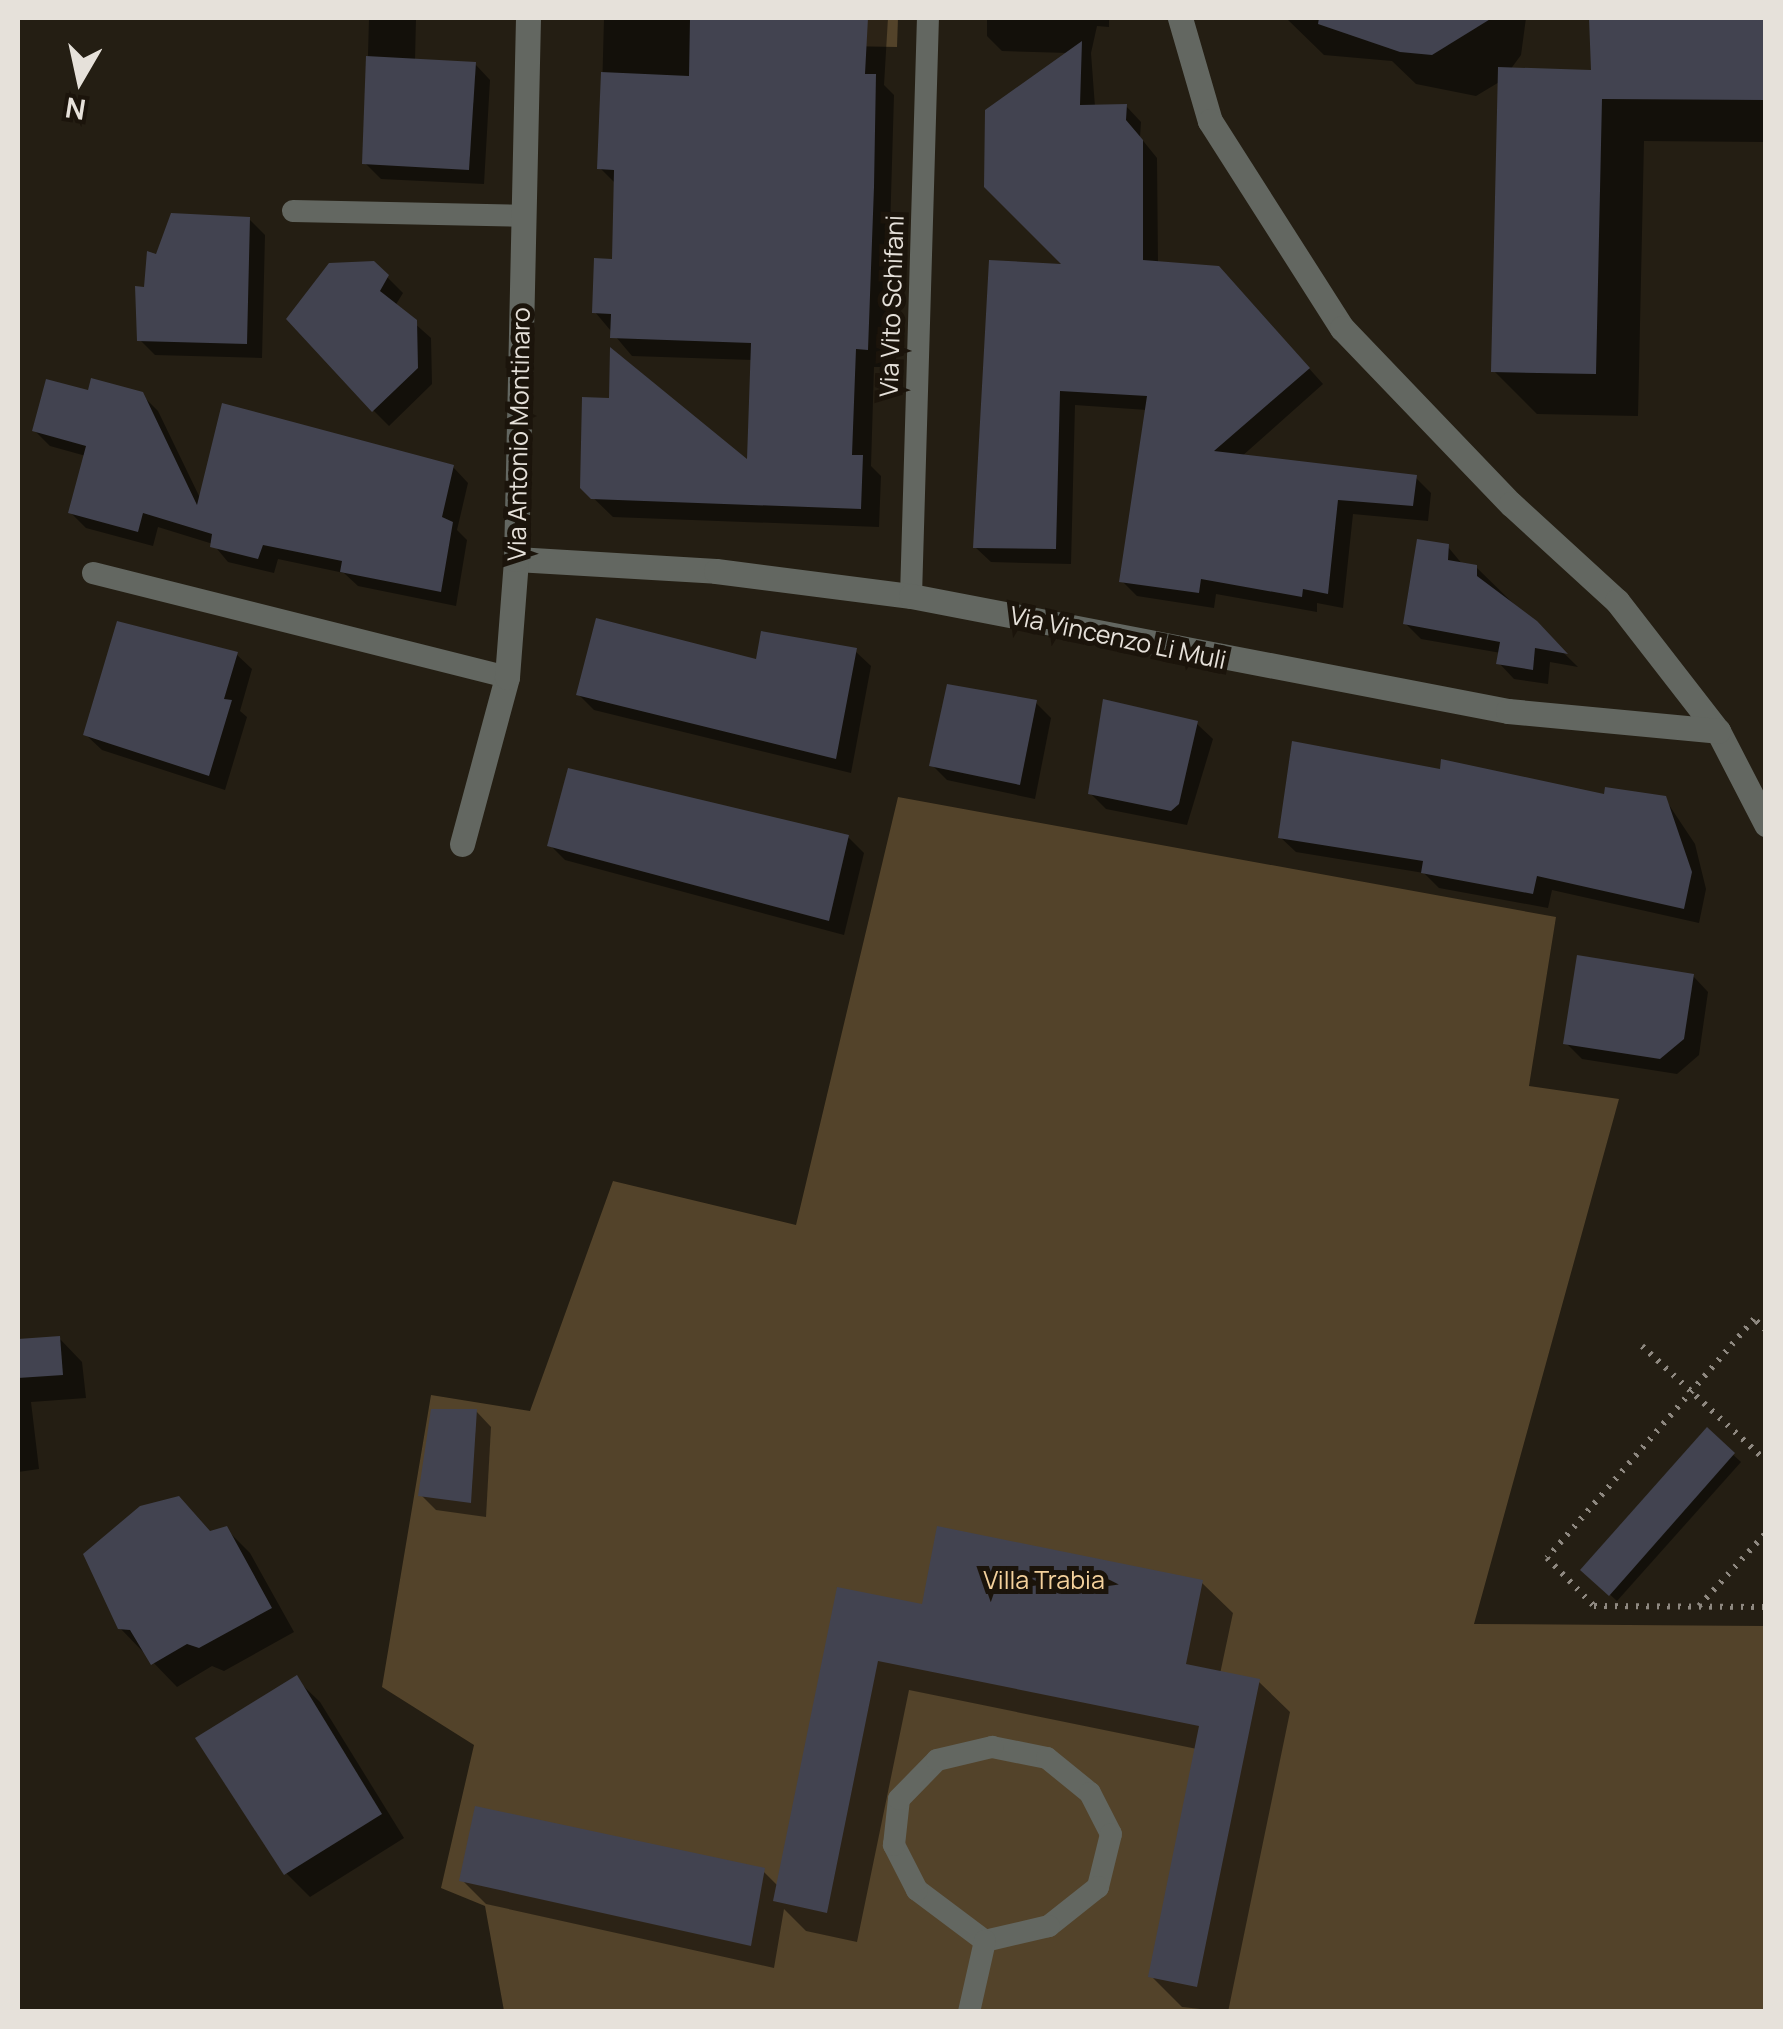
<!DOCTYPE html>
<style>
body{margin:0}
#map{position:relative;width:1783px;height:2029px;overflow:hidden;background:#241e13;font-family:Manrope,sans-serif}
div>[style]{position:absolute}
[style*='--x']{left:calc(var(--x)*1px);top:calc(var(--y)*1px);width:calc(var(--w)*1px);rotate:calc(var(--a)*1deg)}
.green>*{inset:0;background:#53432a}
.shadow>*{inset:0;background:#0007}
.building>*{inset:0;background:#424350}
.path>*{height:6px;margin-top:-3px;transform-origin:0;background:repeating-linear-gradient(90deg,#8e8880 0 2.5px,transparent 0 10.5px)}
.service>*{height:22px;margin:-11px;padding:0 11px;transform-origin:11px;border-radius:11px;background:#636761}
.minor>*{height:25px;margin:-12.5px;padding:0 12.5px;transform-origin:12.5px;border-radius:12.5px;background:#636761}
span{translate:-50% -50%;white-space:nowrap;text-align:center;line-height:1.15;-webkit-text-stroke:10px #1b140b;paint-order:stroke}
.street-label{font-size:25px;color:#e6e1da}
.park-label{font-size:25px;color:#f4d19c}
.frame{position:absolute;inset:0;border:20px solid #e6e1da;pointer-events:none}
.north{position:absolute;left:30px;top:30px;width:100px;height:100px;-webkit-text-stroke:8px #1b140b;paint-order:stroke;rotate:189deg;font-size:28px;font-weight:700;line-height:40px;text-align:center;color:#e6e1da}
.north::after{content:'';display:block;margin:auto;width:35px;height:45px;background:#e6e1da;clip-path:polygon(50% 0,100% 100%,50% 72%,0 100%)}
</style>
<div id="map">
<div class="green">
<i style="clip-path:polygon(732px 18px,898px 18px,897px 47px,731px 44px)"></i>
<i style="clip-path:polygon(898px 797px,1556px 917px,1529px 1086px,1619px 1099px,1474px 1624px,1765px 1626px,1765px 2011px,504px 2011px,485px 1906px,441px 1888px,474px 1745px,382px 1687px,431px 1395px,530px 1411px,613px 1181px,796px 1225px)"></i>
</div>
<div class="shadow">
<i style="clip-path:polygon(369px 18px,416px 18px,415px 61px,475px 64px,490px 80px,484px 184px,381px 179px,365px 163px)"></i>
<i style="clip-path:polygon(604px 18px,712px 18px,710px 79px,763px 81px,766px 18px,888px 18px,884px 85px,894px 95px,886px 367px,874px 367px,871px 466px,881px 476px,879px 527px,613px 517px,582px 487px,611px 401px,749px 464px,753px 360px,632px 356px,595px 312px,615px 261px,617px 185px,600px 168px)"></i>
<i style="clip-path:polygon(987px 18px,1109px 18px,1109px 27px,1097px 26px,1091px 53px,1095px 107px,1126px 106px,1141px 122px,1140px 137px,1157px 158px,1158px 264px,1234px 285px,1323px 384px,1241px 457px,1416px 478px,1431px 493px,1428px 521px,1353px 514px,1343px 608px,1317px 603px,1317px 612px,1216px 594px,1214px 608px,1137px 596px,1122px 581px,1147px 410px,1075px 405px,1071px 564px,991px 562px,975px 547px,1067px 267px,1069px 53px,1002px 51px,987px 36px)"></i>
<i style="clip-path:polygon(1286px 18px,1526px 18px,1521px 55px,1510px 70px,1594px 73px,1591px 18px,1766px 18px,1766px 142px,1644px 141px,1638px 416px,1537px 414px,1494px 371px,1501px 81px,1476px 96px,1416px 84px,1392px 61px,1324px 55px)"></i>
<i style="clip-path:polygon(249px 219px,265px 235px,262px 358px,155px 355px,140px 340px,158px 257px)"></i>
<i style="clip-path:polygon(373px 263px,403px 293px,395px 306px,431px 338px,432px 384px,389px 426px,373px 410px)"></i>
<i style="clip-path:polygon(90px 393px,142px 395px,158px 411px,201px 500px,453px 467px,468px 483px,457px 530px,467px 540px,456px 606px,358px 586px,344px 573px,278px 559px,274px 573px,228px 562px,213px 544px,158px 527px,153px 546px,86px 528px,71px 513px,86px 456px,50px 446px,35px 431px)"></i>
<i style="clip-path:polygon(1448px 547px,1463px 565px,1476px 567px,1578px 667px,1550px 662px,1548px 684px,1514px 679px,1499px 663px,1501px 653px,1421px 639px,1405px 623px)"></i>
<i style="clip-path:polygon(855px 651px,871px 666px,851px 773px,594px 710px,579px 695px)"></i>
<i style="clip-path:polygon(236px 654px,252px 669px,240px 711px,247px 717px,225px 790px,102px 750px,86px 735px)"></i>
<i style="clip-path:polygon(1036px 703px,1051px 718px,1035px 799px,947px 780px,932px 765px)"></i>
<i style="clip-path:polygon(1197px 724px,1213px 739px,1187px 825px,1106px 809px,1090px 793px)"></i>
<i style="clip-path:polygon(1442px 772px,1606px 797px,1665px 799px,1695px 844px,1706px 889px,1699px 923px,1552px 890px,1548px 908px,1439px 888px,1424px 873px,1296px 852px,1280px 837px)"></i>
<i style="clip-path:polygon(848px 837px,864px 853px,844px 935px,565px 860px,550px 845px)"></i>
<i style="clip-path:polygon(1693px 976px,1708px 992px,1699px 1055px,1677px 1074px,1582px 1059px,1566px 1043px)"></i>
<i style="clip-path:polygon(59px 1338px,82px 1362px,86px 1398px,31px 1402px,39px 1469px,18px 1472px,18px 1341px)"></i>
<i style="clip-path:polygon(476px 1411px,491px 1427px,486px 1517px,436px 1510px,421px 1495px)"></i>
<i style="clip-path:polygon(1707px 1431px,1741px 1462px,1617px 1601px,1583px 1570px)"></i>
<i style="clip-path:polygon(226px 1529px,250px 1553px,294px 1632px,224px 1671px,212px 1666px,177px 1687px,120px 1628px,212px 1533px)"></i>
<i style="clip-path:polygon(1202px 1583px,1233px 1613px,1220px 1674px,1259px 1682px,1290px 1712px,1228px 2012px,1182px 2007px,1151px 1976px,1197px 1749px,909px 1690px,857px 1942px,806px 1931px,784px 1909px,774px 1968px,486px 1904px,462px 1880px,763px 1871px,778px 1886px,839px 1590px,924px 1607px)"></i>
<i style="clip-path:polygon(296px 1679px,320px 1702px,404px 1838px,310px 1897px,286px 1873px)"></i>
</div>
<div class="building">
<i style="clip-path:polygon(690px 18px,868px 18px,865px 74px,876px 74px,874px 187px,868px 350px,856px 349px,852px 455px,863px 455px,861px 509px,591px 499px,580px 488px,582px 397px,609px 398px,610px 347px,747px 459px,751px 343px,610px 338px,611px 314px,592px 313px,594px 258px,612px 259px,614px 170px,597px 169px,601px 72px,689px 76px)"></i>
<i style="clip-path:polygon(1319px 18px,1492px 18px,1432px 55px,1400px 52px,1318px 24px)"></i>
<i style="clip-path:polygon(1589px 18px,1766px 18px,1766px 100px,1602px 99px,1596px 374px,1491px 372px,1498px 67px,1591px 70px)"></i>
<i style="clip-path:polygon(1082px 41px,1080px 105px,1127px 104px,1126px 120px,1143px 140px,1143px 260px,1219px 266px,1310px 368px,1214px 451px,1417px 475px,1413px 506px,1338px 500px,1328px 594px,1303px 589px,1302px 597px,1201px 579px,1199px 593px,1119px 582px,1147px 396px,1060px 391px,1056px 549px,973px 548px,989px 260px,1061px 264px,984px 187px,985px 110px)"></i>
<i style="clip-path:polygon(366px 56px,476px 62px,469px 170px,362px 164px)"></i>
<i style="clip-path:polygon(171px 213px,250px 217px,247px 344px,137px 341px,135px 286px,144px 287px,147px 251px,156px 254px)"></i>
<i style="clip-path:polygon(374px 261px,389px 275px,380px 291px,417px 320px,418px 368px,372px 412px,286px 319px,329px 263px)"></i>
<i style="clip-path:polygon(91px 378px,143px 392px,197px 505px,222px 403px,454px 465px,442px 517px,453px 522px,441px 592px,340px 572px,342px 561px,263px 545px,258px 559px,210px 547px,212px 534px,143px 513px,138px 532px,68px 513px,86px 446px,32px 431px,46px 379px,88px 390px)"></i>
<i style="clip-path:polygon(1417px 539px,1449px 544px,1448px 560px,1477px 565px,1477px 576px,1537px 621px,1568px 654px,1535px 648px,1533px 670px,1496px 664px,1500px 642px,1403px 624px)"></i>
<i style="clip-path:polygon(596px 618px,756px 659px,761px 631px,857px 648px,836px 759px,576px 695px)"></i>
<i style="clip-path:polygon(117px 621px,238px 652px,224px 699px,232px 700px,209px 776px,83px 735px)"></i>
<i style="clip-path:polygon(947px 684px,1037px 700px,1020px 785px,929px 766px)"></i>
<i style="clip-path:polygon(1103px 699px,1198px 721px,1179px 804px,1171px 811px,1088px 794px)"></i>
<i style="clip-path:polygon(1292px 741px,1440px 769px,1441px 759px,1604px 794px,1605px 787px,1666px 796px,1692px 872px,1684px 909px,1537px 876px,1533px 894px,1421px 873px,1423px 861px,1278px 838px)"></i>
<i style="clip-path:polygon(568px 768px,849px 835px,829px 921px,547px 846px)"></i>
<i style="clip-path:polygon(1577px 955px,1694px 974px,1684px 1039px,1660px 1059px,1563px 1044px)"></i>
<i style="clip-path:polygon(60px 1336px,63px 1375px,18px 1378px,18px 1339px)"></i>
<i style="clip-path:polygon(431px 1409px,477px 1409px,471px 1503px,418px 1496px)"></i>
<i style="clip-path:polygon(1707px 1427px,1735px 1453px,1609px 1596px,1580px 1570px)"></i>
<i style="clip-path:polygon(179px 1496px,210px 1531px,227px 1526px,272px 1608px,199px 1648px,187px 1644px,151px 1665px,130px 1630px,118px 1629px,83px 1554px,140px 1506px)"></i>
<i style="clip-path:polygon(937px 1526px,1203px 1580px,1186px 1664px,1260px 1679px,1197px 1987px,1148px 1977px,1199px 1726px,878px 1661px,827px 1913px,773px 1901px,837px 1587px,922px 1604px)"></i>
<i style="clip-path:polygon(297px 1675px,382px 1814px,284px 1875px,195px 1738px)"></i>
<i style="clip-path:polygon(475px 1806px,765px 1868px,751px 1946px,459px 1881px)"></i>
</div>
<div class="path">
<i style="--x:1766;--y:1330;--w:16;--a:-137"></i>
<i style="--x:1754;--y:1319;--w:316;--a:130.9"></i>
<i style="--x:1547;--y:1558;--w:67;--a:45.6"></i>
<i style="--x:1594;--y:1606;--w:172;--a:0.3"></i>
<i style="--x:1642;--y:1346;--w:169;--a:42.8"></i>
<i style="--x:1699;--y:1606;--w:99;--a:-47.5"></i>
</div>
<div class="service">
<i style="--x:293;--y:211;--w:231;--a:1.2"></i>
<i style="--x:93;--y:573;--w:427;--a:14.1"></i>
<i style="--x:911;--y:596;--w:578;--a:-88.32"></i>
<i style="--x:992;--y:1747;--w:56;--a:11.3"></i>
<i style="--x:1047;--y:1758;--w:55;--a:39.1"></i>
<i style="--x:1090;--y:1793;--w:46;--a:62.9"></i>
<i style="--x:1111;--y:1834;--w:55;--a:103.8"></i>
<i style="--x:1098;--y:1887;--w:63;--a:141.5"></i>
<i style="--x:1049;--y:1926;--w:66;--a:166.8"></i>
<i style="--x:985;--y:1941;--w:85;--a:-143.1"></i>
<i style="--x:917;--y:1890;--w:51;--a:-117.1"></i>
<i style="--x:894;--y:1845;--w:46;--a:-83.8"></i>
<i style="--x:899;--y:1799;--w:54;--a:-45.7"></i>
<i style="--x:937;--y:1760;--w:57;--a:-13.3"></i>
<i style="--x:969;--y:2012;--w:73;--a:-77.3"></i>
</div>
<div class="minor">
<i style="--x:1180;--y:18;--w:107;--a:73.8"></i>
<i style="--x:1210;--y:121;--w:246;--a:57.5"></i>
<i style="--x:1342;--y:328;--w:244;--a:46.2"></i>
<i style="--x:1511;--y:504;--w:144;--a:42.5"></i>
<i style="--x:1617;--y:601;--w:165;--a:52.2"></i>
<i style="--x:1718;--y:731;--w:105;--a:62.7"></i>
<i style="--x:516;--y:559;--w:200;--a:3.4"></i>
<i style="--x:716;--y:571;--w:197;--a:7.3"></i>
<i style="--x:911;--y:596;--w:608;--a:10.9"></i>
<i style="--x:1508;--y:711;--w:211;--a:5.4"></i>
<i style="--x:462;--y:844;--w:173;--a:-74.9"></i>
<i style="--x:507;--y:677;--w:118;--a:-85.6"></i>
<i style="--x:516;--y:559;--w:541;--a:-88.73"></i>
</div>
<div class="street-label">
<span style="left:892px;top:306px;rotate:-88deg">Via Vito Schifani</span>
<span style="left:519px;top:434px;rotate:-89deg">Via Antonio Montinaro</span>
<span style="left:1118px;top:638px;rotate:12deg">Via Vincenzo Li Muli</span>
</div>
<div class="park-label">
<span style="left:1044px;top:1580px">Villa Trabia</span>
</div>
<div class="frame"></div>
<div class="north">N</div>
</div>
